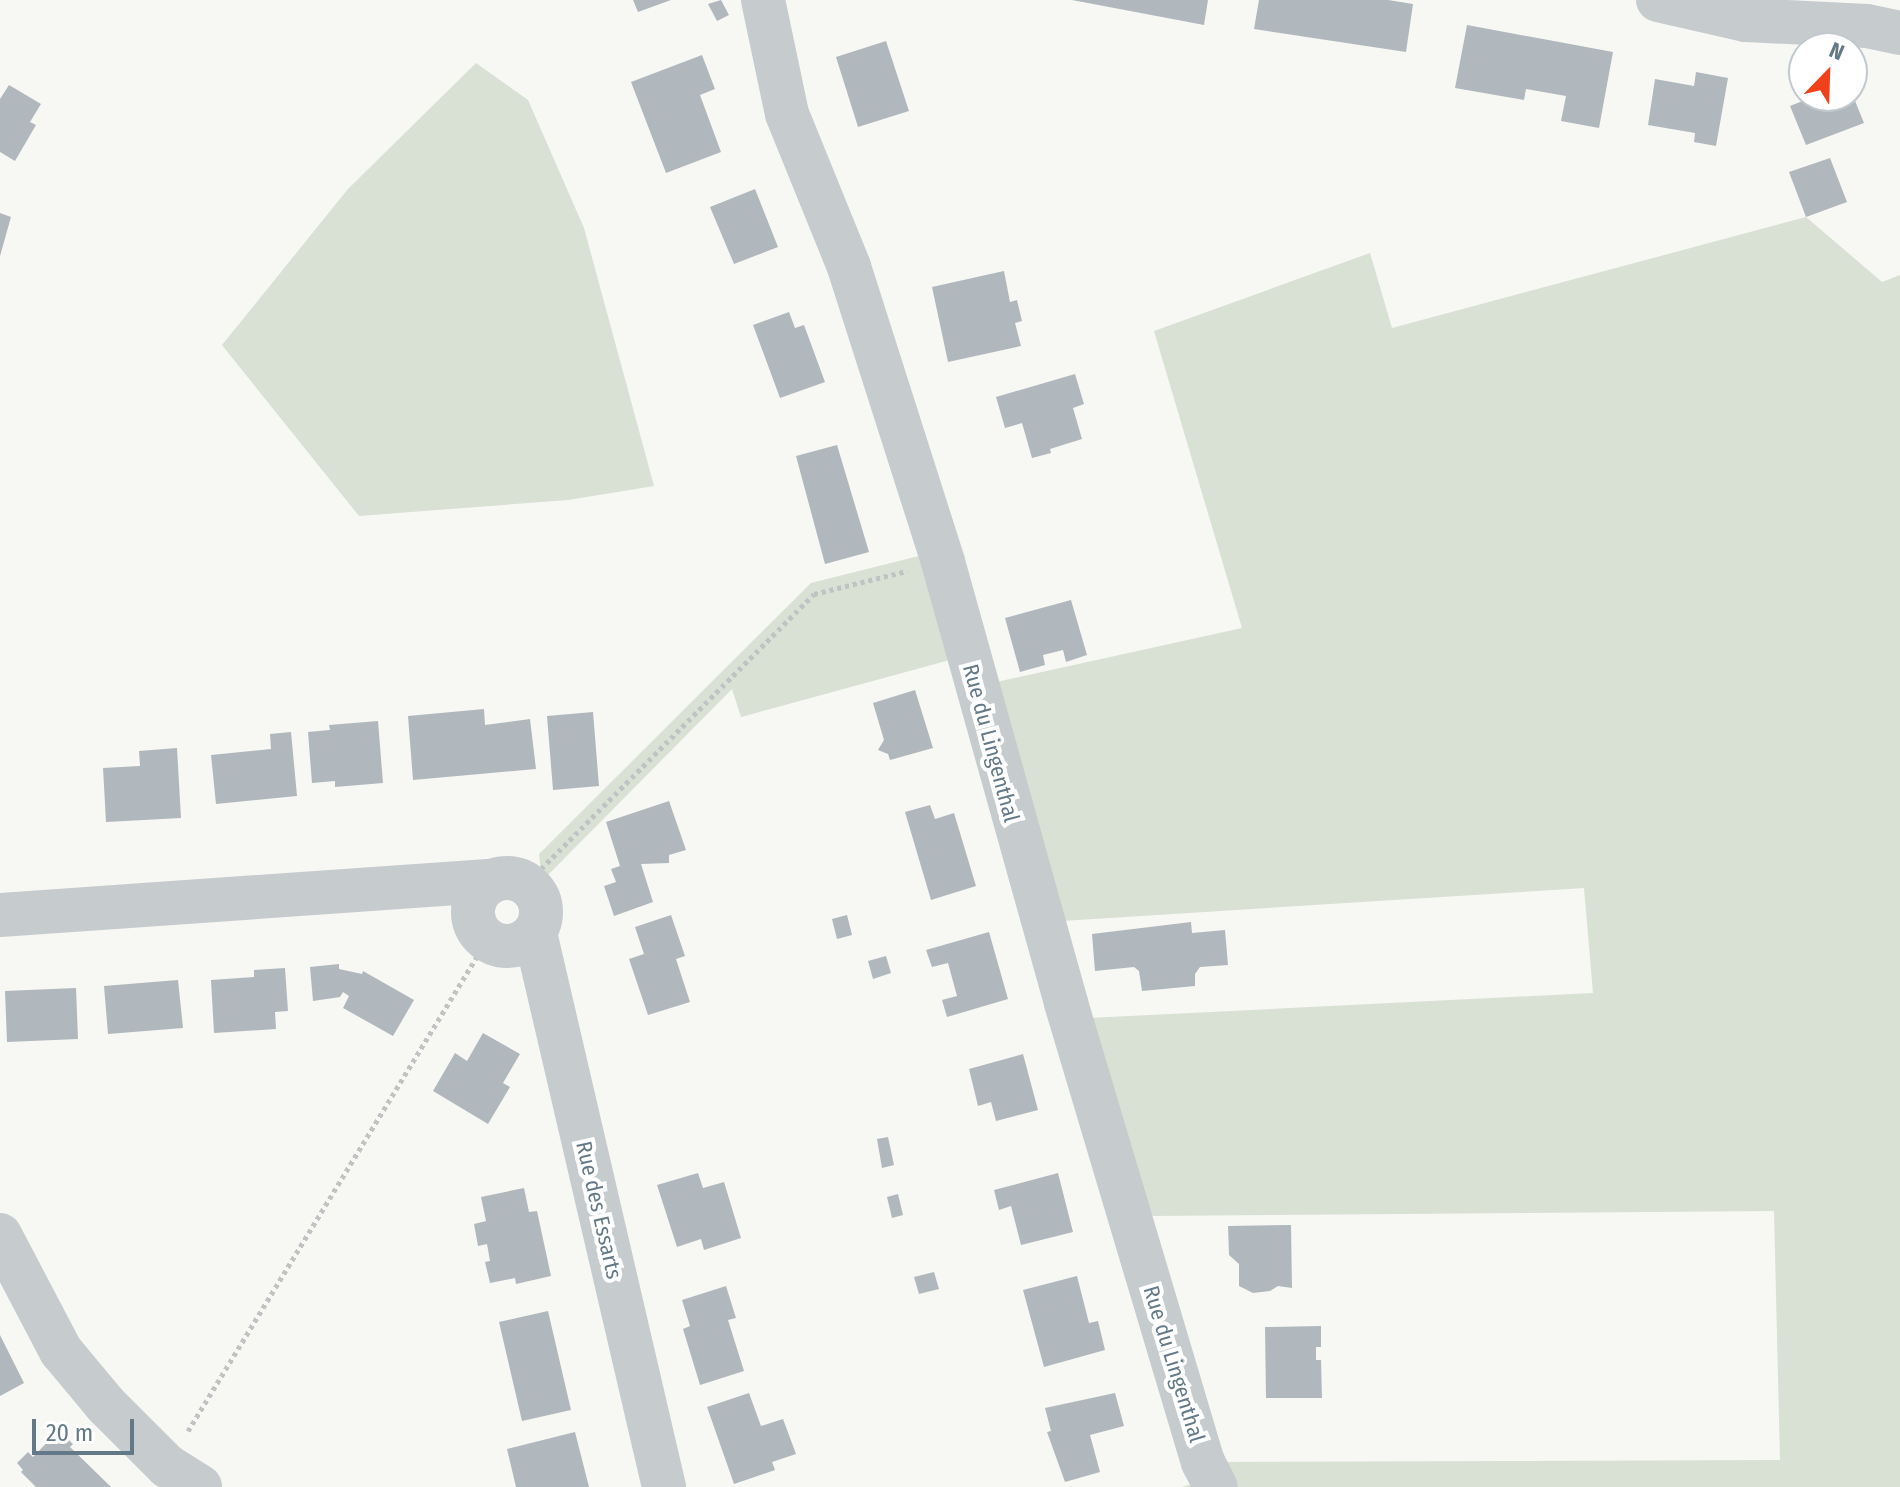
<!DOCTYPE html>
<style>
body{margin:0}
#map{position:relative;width:1900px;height:1487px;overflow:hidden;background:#f7f7f4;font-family:"Fira Sans Condensed",sans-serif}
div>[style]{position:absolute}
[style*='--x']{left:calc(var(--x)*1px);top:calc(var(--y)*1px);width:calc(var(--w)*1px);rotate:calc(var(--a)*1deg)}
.green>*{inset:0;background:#d9e0d4}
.building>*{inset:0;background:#b0b8bd}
.path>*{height:5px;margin-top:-2.5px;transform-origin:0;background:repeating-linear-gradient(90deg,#c0c2c4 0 4px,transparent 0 8px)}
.minor>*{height:44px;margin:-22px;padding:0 22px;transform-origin:22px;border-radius:22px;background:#c6cbcd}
.minor>.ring{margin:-22px;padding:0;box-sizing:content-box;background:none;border:44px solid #c6cbcd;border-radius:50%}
span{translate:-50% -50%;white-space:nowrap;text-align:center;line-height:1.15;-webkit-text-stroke:8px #fff;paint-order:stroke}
.street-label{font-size:22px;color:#647987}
.north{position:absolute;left:1788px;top:32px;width:80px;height:80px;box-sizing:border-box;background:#fff;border:2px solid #c1c9cf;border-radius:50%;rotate:23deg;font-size:22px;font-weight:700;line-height:32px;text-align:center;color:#647987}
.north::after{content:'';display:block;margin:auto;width:28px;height:36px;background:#f1411a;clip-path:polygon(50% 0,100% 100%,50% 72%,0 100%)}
.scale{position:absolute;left:32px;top:1419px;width:102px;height:36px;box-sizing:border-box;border:4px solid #647987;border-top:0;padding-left:10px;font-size:24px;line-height:28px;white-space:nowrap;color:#647987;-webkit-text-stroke:6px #fff;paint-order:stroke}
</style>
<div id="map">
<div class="green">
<i style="clip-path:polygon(476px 63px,528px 100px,584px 228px,654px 486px,568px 500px,359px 516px,222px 345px,348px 189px)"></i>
<i style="clip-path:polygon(1806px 217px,1882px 282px,1900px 275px,1900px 1487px,1182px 1487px,1211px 1478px,1203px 1462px,1780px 1460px,1774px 1211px,1145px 1216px,1089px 1018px,1593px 993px,1584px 888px,1062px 921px,992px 683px,1242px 628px,1154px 331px,1370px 253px,1392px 328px)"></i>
<i style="clip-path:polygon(939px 551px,968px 655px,741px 717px,732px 689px,542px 881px,539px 854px,811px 583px)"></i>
</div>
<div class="building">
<i style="clip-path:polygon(633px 0,671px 0,638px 12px)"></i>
<i style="clip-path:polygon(721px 0,729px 15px,717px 21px,708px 4px)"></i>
<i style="clip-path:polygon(1072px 0,1208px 0,1204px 25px)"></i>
<i style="clip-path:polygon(1259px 0,1388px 0,1413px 4px,1406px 52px,1254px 29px)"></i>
<i style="clip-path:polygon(1467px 25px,1613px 52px,1599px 128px,1561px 121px,1566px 96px,1526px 89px,1524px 100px,1455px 88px)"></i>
<i style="clip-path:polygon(886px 41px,909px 111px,858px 127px,836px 57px)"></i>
<i style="clip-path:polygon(702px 55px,715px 89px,700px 95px,721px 152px,666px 173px,631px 82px)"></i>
<i style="clip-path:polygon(1696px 72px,1728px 78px,1716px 146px,1694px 142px,1695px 133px,1648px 125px,1655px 79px,1694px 86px)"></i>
<i style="clip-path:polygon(9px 85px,41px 104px,30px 122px,36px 125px,15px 161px,0 152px,0 99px)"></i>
<i style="clip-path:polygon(1815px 96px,1853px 96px,1864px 123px,1806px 145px,1790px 106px)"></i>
<i style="clip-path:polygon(1830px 158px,1847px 202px,1806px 217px,1789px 172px)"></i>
<i style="clip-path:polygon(755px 189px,778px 247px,734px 264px,710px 207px)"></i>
<i style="clip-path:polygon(0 213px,11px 217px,0 256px)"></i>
<i style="clip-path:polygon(1004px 271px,1010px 302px,1017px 300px,1022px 321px,1015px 323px,1021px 346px,948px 362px,932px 287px)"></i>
<i style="clip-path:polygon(789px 312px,795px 328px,804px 325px,825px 382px,780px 398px,753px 325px)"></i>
<i style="clip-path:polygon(1075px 374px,1084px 404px,1073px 408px,1082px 439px,1050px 449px,1051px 453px,1032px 458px,1022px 423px,1005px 428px,996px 397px)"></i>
<i style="clip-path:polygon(837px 445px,869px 552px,825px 564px,796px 456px)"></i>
<i style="clip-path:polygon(1071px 600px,1087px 655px,1066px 662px,1063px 650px,1043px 655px,1045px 665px,1020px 672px,1005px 618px)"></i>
<i style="clip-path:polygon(915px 690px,933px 748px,890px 760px,888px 754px,878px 750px,884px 740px,873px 703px)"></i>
<i style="clip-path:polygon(484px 709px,485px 725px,530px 719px,536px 769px,413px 780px,408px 716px)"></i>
<i style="clip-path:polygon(593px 712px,599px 786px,553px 790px,547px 716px)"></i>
<i style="clip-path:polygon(378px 721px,383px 783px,335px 787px,335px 781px,312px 783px,308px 732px,330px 730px,329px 725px)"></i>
<i style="clip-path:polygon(291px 732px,297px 796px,216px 804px,211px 755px,271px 749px,270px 734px)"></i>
<i style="clip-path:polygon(177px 748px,181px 818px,106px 822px,103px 768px,140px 766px,139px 751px)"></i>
<i style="clip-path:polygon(669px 801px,686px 850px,669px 855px,669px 863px,641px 864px,653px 902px,614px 916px,604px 886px,616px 882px,611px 869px,620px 866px,606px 822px)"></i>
<i style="clip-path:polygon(930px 805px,935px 819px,954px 813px,976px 886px,931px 900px,905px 812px)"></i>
<i style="clip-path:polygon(671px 915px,685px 956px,676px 959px,690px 1002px,648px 1015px,629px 959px,644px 954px,635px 927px)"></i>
<i style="clip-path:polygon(847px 915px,852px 935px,837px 939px,832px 919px)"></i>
<i style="clip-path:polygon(1191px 922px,1192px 933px,1225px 930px,1228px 965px,1200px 967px,1195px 974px,1195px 986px,1142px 991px,1139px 971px,1134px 967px,1095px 971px,1092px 934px)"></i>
<i style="clip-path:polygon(989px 932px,1008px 999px,947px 1017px,942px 1000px,957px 996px,948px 963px,932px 967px,926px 950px)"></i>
<i style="clip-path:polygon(886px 956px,891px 973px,873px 979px,868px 961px)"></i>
<i style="clip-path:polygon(339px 964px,339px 969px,362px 974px,363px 971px,414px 1000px,393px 1036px,343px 1008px,349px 996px,343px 992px,340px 997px,313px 1001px,310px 967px)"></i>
<i style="clip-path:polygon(285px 968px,288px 1011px,275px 1012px,276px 1029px,214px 1033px,211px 980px,254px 977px,254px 970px)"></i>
<i style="clip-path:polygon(178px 980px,183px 1028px,108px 1034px,104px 986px)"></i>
<i style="clip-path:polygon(76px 988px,78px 1039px,7px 1042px,5px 991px)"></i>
<i style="clip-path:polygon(483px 1033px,520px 1054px,503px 1083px,510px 1087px,488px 1124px,433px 1091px,455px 1053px,467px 1061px)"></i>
<i style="clip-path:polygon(1023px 1054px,1038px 1110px,996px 1121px,991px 1102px,978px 1106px,969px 1069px)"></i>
<i style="clip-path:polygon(888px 1137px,894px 1165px,882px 1168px,877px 1139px)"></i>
<i style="clip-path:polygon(698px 1173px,703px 1188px,724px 1182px,741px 1238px,704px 1250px,701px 1239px,677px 1247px,657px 1185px)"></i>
<i style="clip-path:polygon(1058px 1173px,1073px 1232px,1021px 1245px,1011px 1206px,999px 1210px,994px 1190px)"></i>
<i style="clip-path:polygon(524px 1188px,529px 1212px,537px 1211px,551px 1276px,516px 1284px,515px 1278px,490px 1283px,485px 1262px,490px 1261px,487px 1244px,478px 1246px,474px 1224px,486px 1221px,481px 1197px)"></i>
<i style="clip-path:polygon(898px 1194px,903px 1215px,892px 1218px,887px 1197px)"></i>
<i style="clip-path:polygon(1291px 1225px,1292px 1288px,1278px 1286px,1270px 1291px,1253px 1293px,1239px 1286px,1239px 1264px,1229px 1255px,1228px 1226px)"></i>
<i style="clip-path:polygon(934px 1272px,939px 1289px,919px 1294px,914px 1277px)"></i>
<i style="clip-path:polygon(1077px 1276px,1089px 1323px,1098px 1321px,1105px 1350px,1044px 1367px,1023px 1290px)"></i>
<i style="clip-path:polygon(726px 1286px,736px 1318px,728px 1320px,744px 1371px,700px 1385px,683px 1329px,690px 1326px,682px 1300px)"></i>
<i style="clip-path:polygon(548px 1311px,571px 1410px,522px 1421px,499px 1322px)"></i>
<i style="clip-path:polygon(1321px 1326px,1321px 1347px,1316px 1347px,1316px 1360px,1321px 1360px,1322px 1398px,1266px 1398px,1265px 1327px)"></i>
<i style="clip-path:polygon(0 1335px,24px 1383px,0 1396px)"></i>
<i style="clip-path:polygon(749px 1393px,761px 1426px,783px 1419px,796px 1454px,772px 1462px,775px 1470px,734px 1484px,707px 1407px)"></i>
<i style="clip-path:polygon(1115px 1393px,1124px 1426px,1090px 1435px,1100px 1472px,1065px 1482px,1047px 1432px,1051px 1431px,1045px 1408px)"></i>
<i style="clip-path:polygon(59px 1430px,73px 1444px,70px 1447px,111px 1487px,36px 1487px,21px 1472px,23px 1470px,17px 1463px,28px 1452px,33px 1457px)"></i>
<i style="clip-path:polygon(575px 1432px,589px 1487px,516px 1487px,507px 1449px)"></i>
</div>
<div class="path">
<i style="--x:530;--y:880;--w:403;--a:-45.2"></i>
<i style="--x:814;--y:594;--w:96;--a:-13.9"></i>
<i style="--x:188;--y:1431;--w:575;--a:-58.66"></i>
</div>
<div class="minor">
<i style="--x:763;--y:0;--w:116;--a:78.1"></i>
<i style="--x:787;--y:114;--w:165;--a:67.9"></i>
<i style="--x:849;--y:267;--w:310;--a:72.3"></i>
<i style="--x:943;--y:562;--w:458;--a:74.4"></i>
<i style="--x:1066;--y:1003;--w:479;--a:73.4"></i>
<i style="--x:1203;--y:1462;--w:28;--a:63"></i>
<i style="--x:1658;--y:0;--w:90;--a:12.8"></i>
<i style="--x:1746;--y:20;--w:121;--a:2.8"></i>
<i style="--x:1867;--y:26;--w:34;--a:12"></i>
<i class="ring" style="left:473px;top:878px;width:24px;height:24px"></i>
<i style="--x:0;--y:915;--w:493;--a:-4"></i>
<i style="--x:535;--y:933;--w:569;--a:76.89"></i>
<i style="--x:0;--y:1235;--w:131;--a:62.3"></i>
<i style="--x:61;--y:1351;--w:70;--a:50.2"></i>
<i style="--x:106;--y:1405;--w:86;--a:45"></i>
<i style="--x:167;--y:1466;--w:39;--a:32"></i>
</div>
<div class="street-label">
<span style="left:991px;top:743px;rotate:75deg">Rue du Lingenthal</span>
<span style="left:599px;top:1210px;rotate:77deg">Rue des Essarts</span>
<span style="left:1174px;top:1364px;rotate:73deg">Rue du Lingenthal</span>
</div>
<div class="north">N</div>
<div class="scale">20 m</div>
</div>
